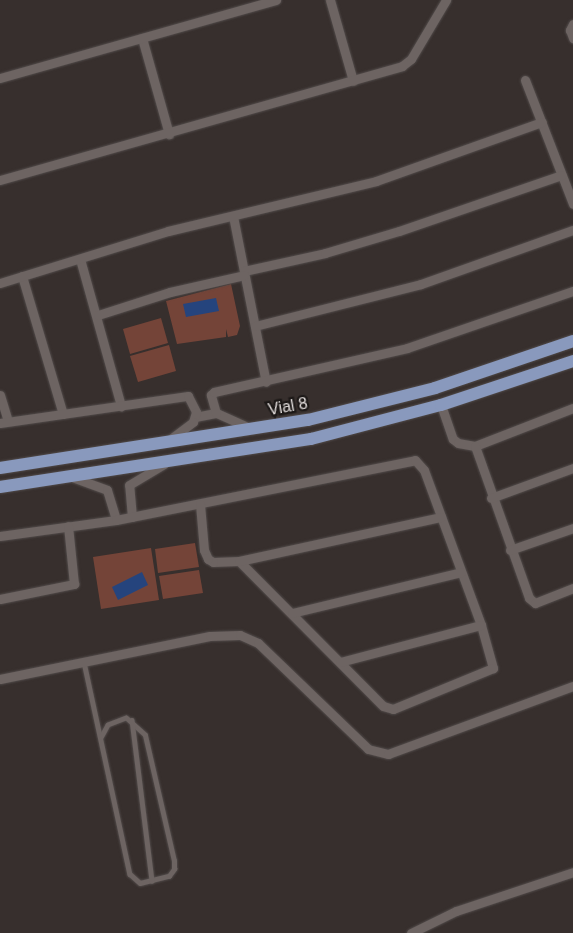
<!DOCTYPE html>
<style>
body{margin:0}
#map{position:relative;width:573px;height:933px;overflow:hidden;background:#372f2d;font-family:Helvetica,sans-serif}
div>[style]{position:absolute}
[style*='--x']{left:calc(var(--x)*1px);top:calc(var(--y)*1px);width:calc(var(--w)*1px);rotate:calc(var(--a)*1deg)}
.green>*{inset:0;background:#744438}
.water>*{inset:0;background:#25447d}
.roads{filter:drop-shadow(0 0 1px #514b4a) drop-shadow(0 0 1px #514b4a)}
.service>*{height:4.5px;margin:-2.25px;padding:0 2.25px;transform-origin:2.25px;border-radius:2.25px;background:#6d6462}
.minor>*{height:9px;margin:-4.5px;padding:0 4.5px;transform-origin:4.5px;border-radius:4.5px;background:#6d6462}
.primary>*{height:12px;margin:-6px;padding:0 6px;transform-origin:6px;border-radius:6px;background:#8999bd}
span{translate:-50% -50%;white-space:nowrap;text-align:center;line-height:1.15;-webkit-text-stroke:4.5px #1c1817;paint-order:stroke}
.street-label{font-size:16px;color:#e3dedd}
</style>
<div id="map">
<div class="green">
<i style="clip-path:polygon(231px 284px,240px 326px,237px 335px,228px 337px,226px 329px,226px 337px,177px 344px,166px 301px)"></i>
<i style="clip-path:polygon(161px 318px,168px 343px,130px 354px,123px 329px)"></i>
<i style="clip-path:polygon(169px 345px,176px 371px,138px 382px,130px 356px)"></i>
<i style="clip-path:polygon(195px 543px,199px 567px,158px 573px,155px 549px)"></i>
<i style="clip-path:polygon(151px 548px,159px 600px,101px 609px,93px 557px)"></i>
<i style="clip-path:polygon(199px 570px,203px 593px,163px 599px,159px 576px)"></i>
</div>
<div class="water">
<i style="clip-path:polygon(216px 298px,219px 311px,186px 317px,183px 304px)"></i>
<i style="clip-path:polygon(142px 572px,148px 585px,118px 600px,112px 587px)"></i>
</div>
<div class="roads">
<div class="service">
<i style="--x:84;--y:662;--w:217;--a:77.8"></i>
<i style="--x:130;--y:874;--w:13;--a:42"></i>
<i style="--x:140;--y:883;--w:30;--a:-14"></i>
<i style="--x:169;--y:876;--w:9;--a:-54"></i>
<i style="--x:174;--y:869;--w:8;--a:-90"></i>
<i style="--x:174;--y:861;--w:129;--a:-103"></i>
<i style="--x:145;--y:735;--w:25;--a:-138"></i>
<i style="--x:126;--y:718;--w:19;--a:159"></i>
<i style="--x:108;--y:725;--w:13;--a:119"></i>
<i style="--x:132;--y:720;--w:162;--a:82.9"></i>
</div>
<div class="minor">
<i style="--x:330;--y:0;--w:84;--a:74.1"></i>
<i style="--x:573;--y:24;--w:7;--a:117"></i>
<i style="--x:570;--y:30;--w:9;--a:69"></i>
<i style="--x:142;--y:38;--w:100;--a:74.3"></i>
<i style="--x:0;--y:78;--w:287;--a:-15.8"></i>
<i style="--x:525;--y:80;--w:133;--a:68.8"></i>
<i style="--x:0;--y:180;--w:418;--a:-15.8"></i>
<i style="--x:402;--y:66;--w:11;--a:-38"></i>
<i style="--x:411;--y:59;--w:69;--a:-59.3"></i>
<i style="--x:233;--y:216;--w:169;--a:78.8"></i>
<i style="--x:80;--y:259;--w:153;--a:74.4"></i>
<i style="--x:244;--y:271;--w:83;--a:-12.5"></i>
<i style="--x:325;--y:253;--w:77;--a:-16.6"></i>
<i style="--x:399;--y:231;--w:172;--a:-19"></i>
<i style="--x:22;--y:276;--w:144;--a:73.5"></i>
<i style="--x:0;--y:283;--w:176;--a:-17.2"></i>
<i style="--x:168;--y:231;--w:214;--a:-13.5"></i>
<i style="--x:376;--y:181;--w:176;--a:-19.6"></i>
<i style="--x:98;--y:315;--w:76;--a:-17.7"></i>
<i style="--x:170;--y:292;--w:76;--a:-12.9"></i>
<i style="--x:255;--y:326;--w:171;--a:-14.2"></i>
<i style="--x:421;--y:284;--w:161;--a:-19.6"></i>
<i style="--x:0;--y:395;--w:27;--a:73"></i>
<i style="--x:441;--y:405;--w:36;--a:71"></i>
<i style="--x:453;--y:439;--w:6;--a:39"></i>
<i style="--x:458;--y:443;--w:17;--a:10"></i>
<i style="--x:475;--y:446;--w:105;--a:-21.2"></i>
<i style="--x:195;--y:417;--w:21;--a:-11"></i>
<i style="--x:0;--y:423;--w:190;--a:-8.2"></i>
<i style="--x:188;--y:396;--w:18;--a:63"></i>
<i style="--x:196;--y:412;--w:10;--a:107"></i>
<i style="--x:193;--y:422;--w:30;--a:143"></i>
<i style="--x:250;--y:428;--w:37;--a:-156"></i>
<i style="--x:216;--y:413;--w:19;--a:-106"></i>
<i style="--x:211;--y:395;--w:4;--a:-45"></i>
<i style="--x:214;--y:392;--w:198;--a:-12.8"></i>
<i style="--x:407;--y:348;--w:176;--a:-19"></i>
<i style="--x:475;--y:446;--w:161;--a:70.4"></i>
<i style="--x:529;--y:598;--w:8;--a:40"></i>
<i style="--x:535;--y:603;--w:41;--a:-21.5"></i>
<i style="--x:72;--y:477;--w:37;--a:20"></i>
<i style="--x:107;--y:490;--w:31;--a:73"></i>
<i style="--x:491;--y:498;--w:87;--a:-20.1"></i>
<i style="--x:132;--y:517;--w:32;--a:-95"></i>
<i style="--x:129;--y:485;--w:41;--a:-31"></i>
<i style="--x:0;--y:536;--w:117;--a:-7.9"></i>
<i style="--x:116;--y:520;--w:305;--a:-11.3"></i>
<i style="--x:415;--y:460;--w:13;--a:48"></i>
<i style="--x:424;--y:470;--w:165;--a:69.8"></i>
<i style="--x:481;--y:625;--w:45;--a:74.4"></i>
<i style="--x:493;--y:668;--w:108;--a:157.7"></i>
<i style="--x:393;--y:709;--w:10;--a:-163"></i>
<i style="--x:383;--y:706;--w:204;--a:-134.8"></i>
<i style="--x:239;--y:561;--w:26;--a:178"></i>
<i style="--x:213;--y:562;--w:6;--a:-149"></i>
<i style="--x:208;--y:559;--w:10;--a:-114"></i>
<i style="--x:204;--y:550;--w:46;--a:-95"></i>
<i style="--x:510;--y:550;--w:67;--a:-19.2"></i>
<i style="--x:239;--y:561;--w:207;--a:-12.3"></i>
<i style="--x:0;--y:599;--w:76;--a:-11.5"></i>
<i style="--x:74;--y:584;--w:58;--a:-95.9"></i>
<i style="--x:292;--y:613;--w:174;--a:-13.6"></i>
<i style="--x:340;--y:662;--w:146;--a:-14.7"></i>
<i style="--x:0;--y:679;--w:214;--a:-11.6"></i>
<i style="--x:210;--y:636;--w:30;--a:-2"></i>
<i style="--x:240;--y:635;--w:20;--a:24"></i>
<i style="--x:258;--y:643;--w:153;--a:43.9"></i>
<i style="--x:368;--y:749;--w:21;--a:14"></i>
<i style="--x:388;--y:754;--w:197;--a:-20.2"></i>
<i style="--x:411;--y:933;--w:50;--a:-26.1"></i>
<i style="--x:456;--y:911;--w:123;--a:-18.4"></i>
</div>
<div class="primary">
<i style="--x:0;--y:468;--w:312;--a:-8.9"></i>
<i style="--x:308;--y:420;--w:131;--a:-14.1"></i>
<i style="--x:435;--y:388;--w:146;--a:-18.8"></i>
<i style="--x:0;--y:487;--w:315;--a:-8.8"></i>
<i style="--x:311;--y:439;--w:134;--a:-14.7"></i>
<i style="--x:441;--y:405;--w:139;--a:-18.4"></i>
</div>
</div>
<div class="street-label">
<span style="left:288px;top:407px;rotate:-10deg">Vial 8</span>
</div>
</div>
